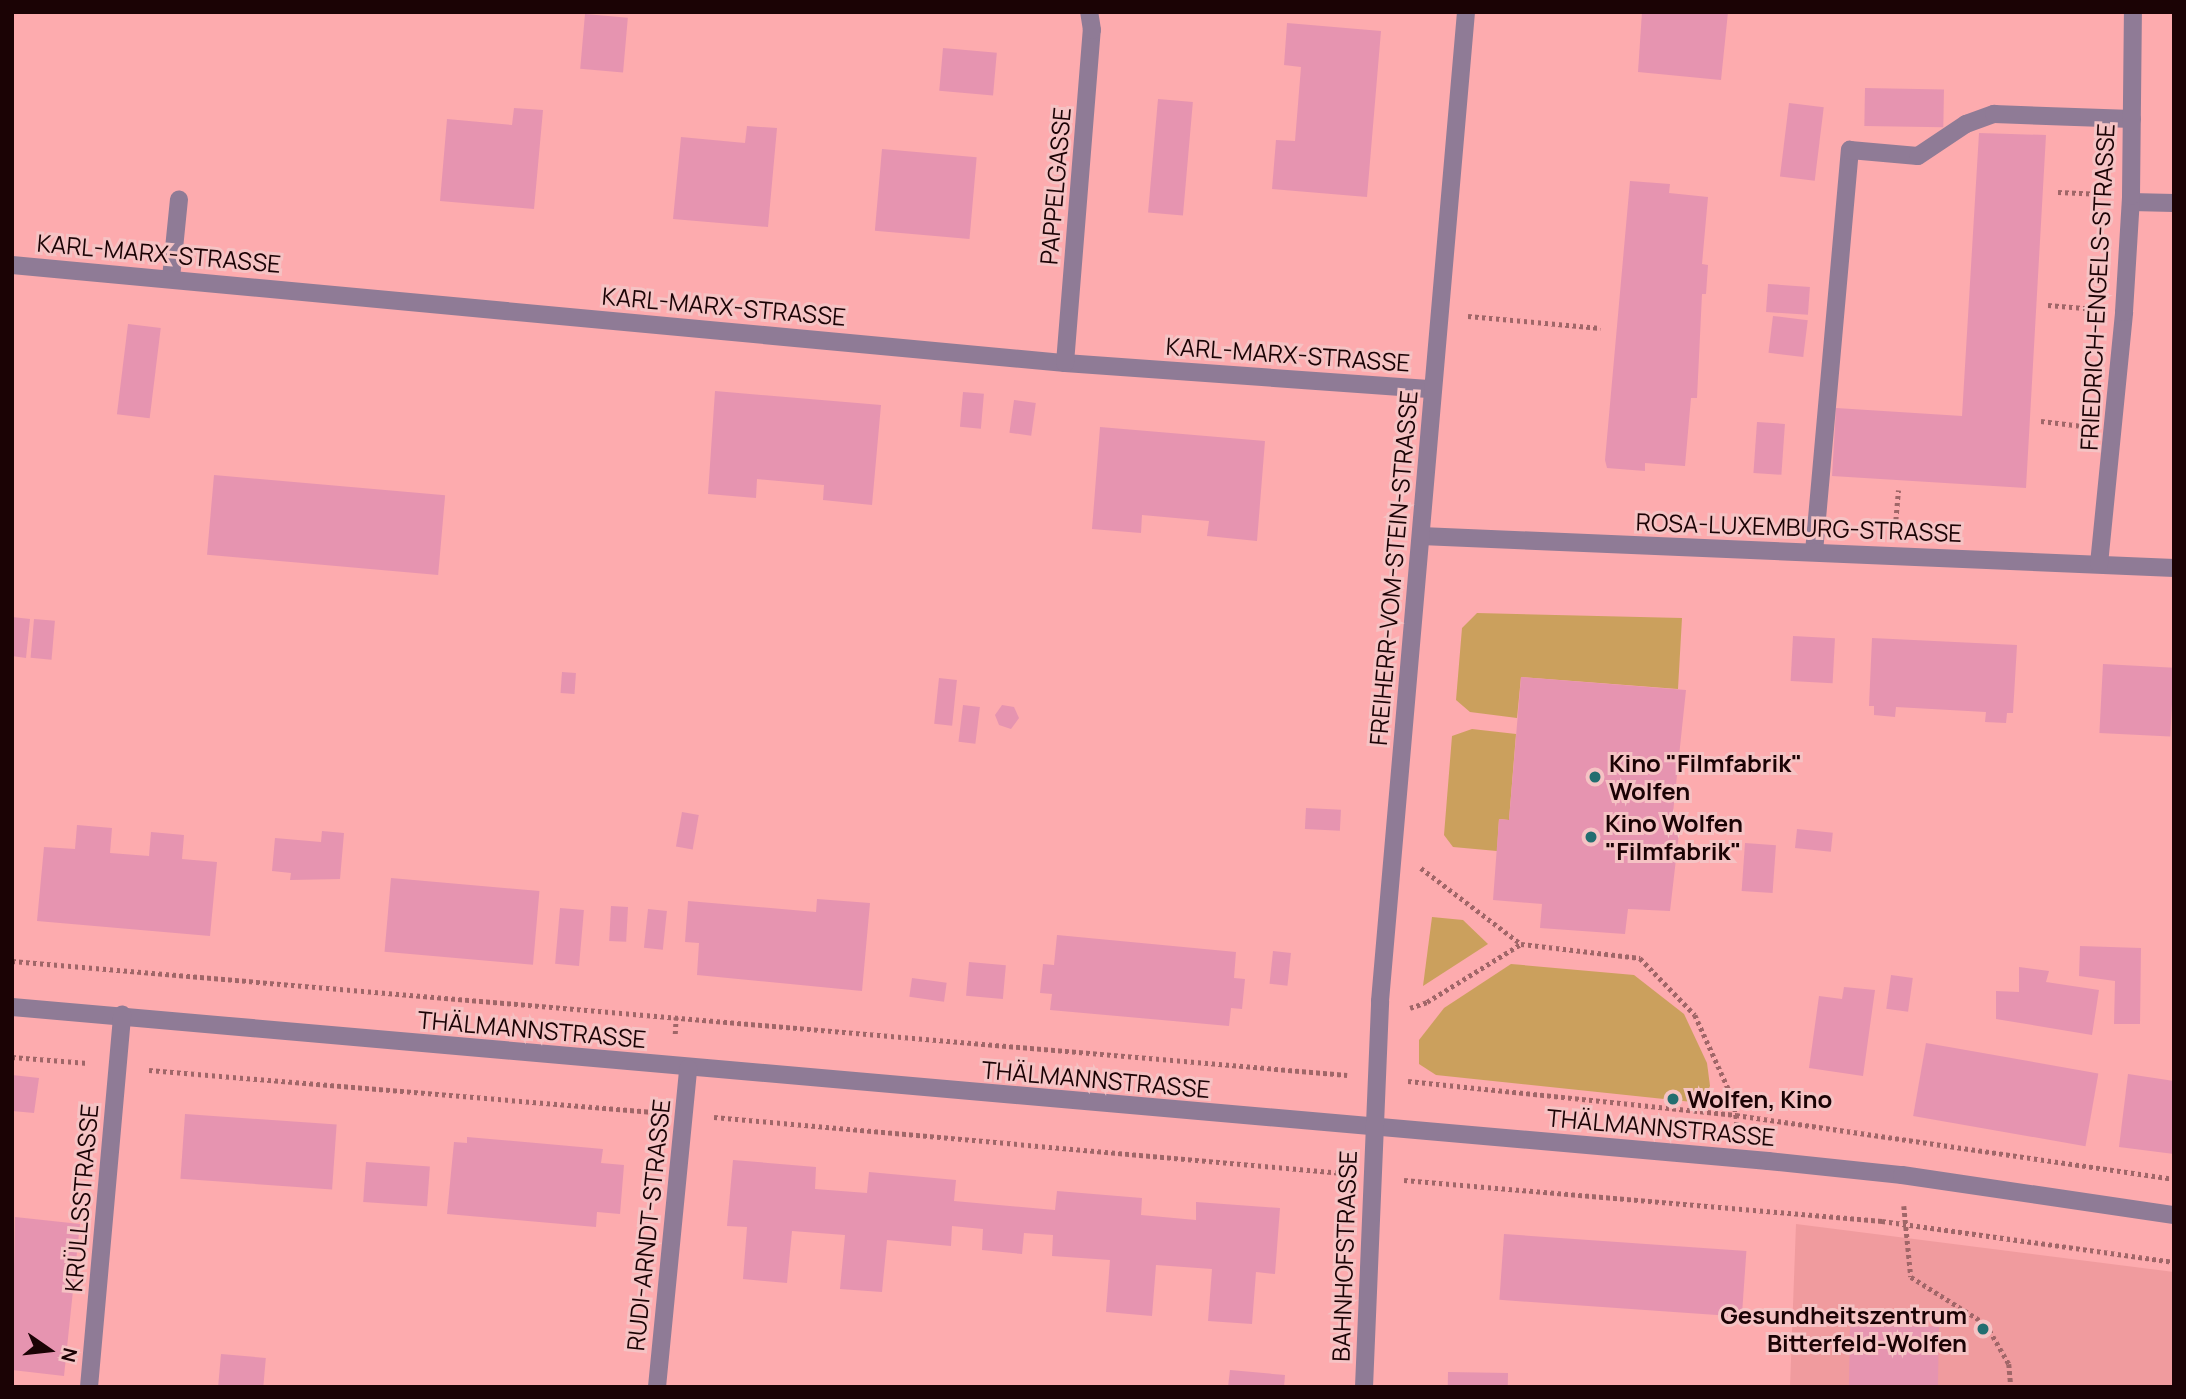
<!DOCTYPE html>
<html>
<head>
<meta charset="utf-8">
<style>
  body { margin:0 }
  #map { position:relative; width:2186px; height:1399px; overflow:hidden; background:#fdabae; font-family:Manrope,sans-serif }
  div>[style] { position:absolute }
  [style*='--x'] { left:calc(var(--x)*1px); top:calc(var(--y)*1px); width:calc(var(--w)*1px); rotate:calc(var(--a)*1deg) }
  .built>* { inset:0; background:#f09b9e }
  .green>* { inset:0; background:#cba05d }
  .building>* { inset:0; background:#e694b0; transform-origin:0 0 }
  .path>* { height:4.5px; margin-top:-2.25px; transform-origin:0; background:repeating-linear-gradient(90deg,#a06668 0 3.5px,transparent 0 7px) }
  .lane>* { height:18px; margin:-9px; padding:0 9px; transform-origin:9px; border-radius:9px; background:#8f7b96 }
  .street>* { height:18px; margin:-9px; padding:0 9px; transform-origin:9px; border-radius:9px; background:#8f7b96 }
  .dots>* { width:19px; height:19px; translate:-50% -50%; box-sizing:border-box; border:4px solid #f5c3c4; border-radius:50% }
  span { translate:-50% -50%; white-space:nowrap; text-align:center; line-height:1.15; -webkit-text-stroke:6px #f5c3c4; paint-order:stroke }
  .street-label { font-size:24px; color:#1b0305 }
  .poi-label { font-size:24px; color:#1b0305; font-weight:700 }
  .left { translate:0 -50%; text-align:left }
  .right { translate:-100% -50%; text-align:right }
  .frame { position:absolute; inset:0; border:14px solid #1b0305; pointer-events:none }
  .north { position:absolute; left:14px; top:1315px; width:70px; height:70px; -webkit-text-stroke:5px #f5c3c4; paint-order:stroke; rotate:104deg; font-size:19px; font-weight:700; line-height:28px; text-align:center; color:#1b0305 }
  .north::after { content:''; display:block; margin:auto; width:24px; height:32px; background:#1b0305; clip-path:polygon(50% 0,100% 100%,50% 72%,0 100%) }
</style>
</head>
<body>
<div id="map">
  <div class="built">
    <div style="clip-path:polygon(1796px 1224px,2174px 1272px,2174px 1387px,1790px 1387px)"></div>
  </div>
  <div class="green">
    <div style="clip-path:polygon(1477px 613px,1682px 618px,1678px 689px,1521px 677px,1517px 718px,1470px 712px,1456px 700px,1462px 628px)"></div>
    <div style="clip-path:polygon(1472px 729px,1516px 734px,1509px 820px,1499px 819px,1497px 851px,1453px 847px,1444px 835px,1452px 736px)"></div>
    <div style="clip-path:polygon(1432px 917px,1463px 920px,1488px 944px,1423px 986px)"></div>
    <div style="clip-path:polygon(1511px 964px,1634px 975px,1684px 1014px,1707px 1063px,1710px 1086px,1702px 1103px,1436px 1075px,1419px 1064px,1419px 1040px,1444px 1008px)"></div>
  </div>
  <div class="building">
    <div style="clip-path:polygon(1642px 12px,1728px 12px,1721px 80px,1638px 72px)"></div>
    <div style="left:585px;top:14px;width:43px;height:55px;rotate:5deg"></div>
    <div style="clip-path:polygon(1287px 23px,1381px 31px,1367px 197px,1272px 189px,1276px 140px,1295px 141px,1301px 67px,1284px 65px)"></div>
    <div style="left:943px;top:48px;width:54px;height:43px;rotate:5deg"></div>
    <div style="left:1865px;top:88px;width:79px;height:38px;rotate:1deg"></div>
    <div style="left:1158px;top:99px;width:35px;height:114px;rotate:5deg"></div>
    <div style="left:1789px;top:103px;width:35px;height:74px;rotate:7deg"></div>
    <div style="clip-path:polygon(514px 108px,543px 110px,534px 209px,440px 201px,447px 119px,512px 125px)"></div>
    <div style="clip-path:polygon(747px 126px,777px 128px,768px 227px,673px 219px,681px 137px,745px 143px)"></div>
    <div style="clip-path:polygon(1979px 133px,2046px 135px,2026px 488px,1832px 476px,1836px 408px,1962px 416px)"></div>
    <div style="left:882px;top:149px;width:95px;height:82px;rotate:5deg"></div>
    <div style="clip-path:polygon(1630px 181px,1670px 184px,1669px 193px,1708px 197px,1702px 264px,1708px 265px,1706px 294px,1702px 294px,1697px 398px,1691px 398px,1685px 466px,1645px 463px,1645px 471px,1607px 468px,1605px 460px)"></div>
    <div style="left:1768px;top:284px;width:42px;height:28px;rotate:4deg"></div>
    <div style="left:1773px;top:316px;width:35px;height:37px;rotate:7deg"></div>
    <div style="left:128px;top:324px;width:33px;height:91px;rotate:7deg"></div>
    <div style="clip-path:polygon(715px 391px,881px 405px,872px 505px,823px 500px,824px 485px,757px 479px,756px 498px,708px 494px)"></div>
    <div style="left:963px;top:392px;width:21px;height:35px;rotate:5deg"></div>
    <div style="left:1014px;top:400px;width:22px;height:33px;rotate:8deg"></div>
    <div style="left:1757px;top:422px;width:28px;height:51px;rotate:4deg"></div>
    <div style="clip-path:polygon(1100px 427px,1265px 441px,1257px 541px,1207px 536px,1209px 521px,1142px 515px,1141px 533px,1092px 529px)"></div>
    <div style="left:214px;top:475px;width:232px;height:80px;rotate:5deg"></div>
    <div style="clip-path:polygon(12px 617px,30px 619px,26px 658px,12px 656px)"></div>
    <div style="left:34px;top:619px;width:21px;height:39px;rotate:5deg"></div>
    <div style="left:1793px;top:636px;width:42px;height:45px;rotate:3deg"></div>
    <div style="clip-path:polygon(1872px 638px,2017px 645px,2013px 713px,2007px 713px,2006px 723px,1985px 722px,1986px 712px,1896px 707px,1895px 717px,1874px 715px,1874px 706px,1869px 706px)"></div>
    <div style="left:2103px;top:664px;width:71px;height:69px;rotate:3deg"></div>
    <div style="left:562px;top:672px;width:14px;height:21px;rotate:4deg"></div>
    <div style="clip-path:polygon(1521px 677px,1686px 690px,1671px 832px,1679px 833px,1670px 911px,1628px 909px,1625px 934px,1540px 928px,1542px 904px,1493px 900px,1499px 819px,1509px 820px)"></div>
    <div style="left:939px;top:678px;width:18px;height:46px;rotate:6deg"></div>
    <div style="left:963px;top:705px;width:17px;height:37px;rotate:7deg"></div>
    <div style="clip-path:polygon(1002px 705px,1014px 707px,1019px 718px,1011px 729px,999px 725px,995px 715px)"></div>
    <div style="left:1306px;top:808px;width:35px;height:21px;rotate:3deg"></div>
    <div style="left:682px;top:812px;width:17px;height:35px;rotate:10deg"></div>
    <div style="clip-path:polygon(77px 825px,112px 828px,110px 853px,149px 856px,151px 832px,184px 835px,182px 859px,217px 862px,210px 936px,37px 921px,44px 847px,75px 849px)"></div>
    <div style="left:1797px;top:829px;width:36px;height:19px;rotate:6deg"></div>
    <div style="clip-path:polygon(322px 831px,344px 833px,340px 879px,290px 880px,291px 873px,272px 871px,275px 838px,321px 842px)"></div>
    <div style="left:1745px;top:843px;width:31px;height:48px;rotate:4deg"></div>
    <div style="left:391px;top:878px;width:149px;height:74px;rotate:5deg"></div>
    <div style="clip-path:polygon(817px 899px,870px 903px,862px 991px,697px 975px,699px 943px,685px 942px,688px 901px,816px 912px)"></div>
    <div style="left:611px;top:906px;width:17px;height:35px;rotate:3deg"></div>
    <div style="left:560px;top:908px;width:24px;height:56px;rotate:5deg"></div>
    <div style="left:648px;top:909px;width:19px;height:39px;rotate:6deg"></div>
    <div style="clip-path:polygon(1057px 935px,1236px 952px,1234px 978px,1245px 979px,1242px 1009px,1231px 1008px,1229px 1026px,1050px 1010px,1052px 994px,1040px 993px,1043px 964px,1054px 965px)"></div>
    <div style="clip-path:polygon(2080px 946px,2141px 948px,2140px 1024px,2114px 1024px,2115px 981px,2079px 976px)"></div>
    <div style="left:1273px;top:951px;width:18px;height:33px;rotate:6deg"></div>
    <div style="left:969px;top:962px;width:37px;height:34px;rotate:5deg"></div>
    <div style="clip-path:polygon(2019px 967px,2049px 971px,2046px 982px,2099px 990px,2092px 1035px,1996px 1019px,1996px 991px,2019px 992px)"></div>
    <div style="left:1891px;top:975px;width:22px;height:34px;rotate:8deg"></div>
    <div style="left:912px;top:978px;width:35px;height:19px;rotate:8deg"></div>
    <div style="clip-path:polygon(1844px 987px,1875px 990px,1863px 1076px,1809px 1068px,1819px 996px,1842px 999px)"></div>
    <div style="left:1926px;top:1043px;width:175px;height:74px;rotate:10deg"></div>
    <div style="clip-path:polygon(2128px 1074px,2174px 1081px,2174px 1154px,2119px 1147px)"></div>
    <div style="clip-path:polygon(12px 1075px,39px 1078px,34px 1113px,12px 1111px)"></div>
    <div style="left:185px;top:1114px;width:152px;height:65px;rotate:4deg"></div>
    <div style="clip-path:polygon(467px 1137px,603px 1149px,601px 1163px,624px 1165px,620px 1214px,597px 1212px,596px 1227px,447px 1214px,454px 1142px,467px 1143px)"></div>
    <div style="clip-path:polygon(733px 1160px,816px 1167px,815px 1189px,867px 1193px,869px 1172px,956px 1180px,954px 1201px,1055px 1210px,1057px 1191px,1142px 1198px,1141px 1215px,1196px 1220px,1196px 1202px,1280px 1208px,1275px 1274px,1256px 1272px,1252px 1324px,1208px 1321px,1212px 1269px,1156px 1265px,1152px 1316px,1106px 1312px,1110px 1260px,1052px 1256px,1053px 1235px,1024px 1233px,1022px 1254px,982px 1250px,983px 1229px,952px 1226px,951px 1246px,887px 1240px,882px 1292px,840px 1289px,845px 1235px,792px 1231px,787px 1283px,743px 1279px,747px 1227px,727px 1226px)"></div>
    <div style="left:366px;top:1162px;width:64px;height:40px;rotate:4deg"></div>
    <div style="clip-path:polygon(15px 1217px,80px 1224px,64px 1376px,12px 1370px)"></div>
    <div style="left:1504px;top:1234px;width:243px;height:66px;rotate:4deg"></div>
    <div style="left:1850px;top:1325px;width:89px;height:62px;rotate:1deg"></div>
    <div style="left:221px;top:1354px;width:45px;height:33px;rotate:5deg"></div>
    <div style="clip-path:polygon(1230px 1370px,1285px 1375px,1284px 1387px,1228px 1387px)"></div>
    <div style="left:1448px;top:1372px;width:60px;height:15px;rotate:1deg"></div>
  </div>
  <div class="path">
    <div style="--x:2058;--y:192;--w:45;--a:2.5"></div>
    <div style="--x:2048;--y:305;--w:48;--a:4.8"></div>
    <div style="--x:1468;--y:316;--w:133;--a:5.2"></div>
    <div style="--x:2041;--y:421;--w:42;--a:6.8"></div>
    <div style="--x:1895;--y:527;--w:37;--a:-85"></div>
    <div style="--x:1421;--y:868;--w:126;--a:37.2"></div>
    <div style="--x:12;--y:961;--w:1340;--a:4.88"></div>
    <div style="--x:1410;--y:1008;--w:18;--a:-19"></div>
    <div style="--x:1427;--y:1002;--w:110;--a:-31.7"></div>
    <div style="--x:1521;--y:944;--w:120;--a:6.7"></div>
    <div style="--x:1640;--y:958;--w:79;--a:46"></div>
    <div style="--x:1695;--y:1015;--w:94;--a:65.6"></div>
    <div style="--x:1734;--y:1101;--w:28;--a:82"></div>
    <div style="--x:675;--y:1034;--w:17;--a:-87"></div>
    <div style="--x:12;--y:1057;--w:76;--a:4.5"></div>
    <div style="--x:149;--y:1070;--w:506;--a:4.76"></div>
    <div style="--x:1408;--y:1081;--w:330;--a:5.9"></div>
    <div style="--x:1736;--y:1115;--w:443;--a:8.3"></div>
    <div style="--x:714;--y:1117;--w:631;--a:5.09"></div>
    <div style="--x:1404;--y:1180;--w:480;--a:4.9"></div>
    <div style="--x:1882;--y:1221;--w:295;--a:8"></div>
    <div style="--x:1904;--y:1206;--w:71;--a:84.4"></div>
    <div style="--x:1911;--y:1277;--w:89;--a:32.1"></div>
    <div style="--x:1986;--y:1324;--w:46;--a:60.1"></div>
    <div style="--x:2009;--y:1364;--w:23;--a:85"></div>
  </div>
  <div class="lane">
    <div style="--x:2131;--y:202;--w:43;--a:1.3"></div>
    <div style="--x:171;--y:278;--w:79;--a:-84.2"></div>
    <div style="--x:1814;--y:552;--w:404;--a:-84.9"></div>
    <div style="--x:1850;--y:150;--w:68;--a:5"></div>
    <div style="--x:1918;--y:156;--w:58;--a:-33.7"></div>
    <div style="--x:1966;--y:124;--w:30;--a:-20"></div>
    <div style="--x:1994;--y:114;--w:138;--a:2.1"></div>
  </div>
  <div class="street">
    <div style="--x:12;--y:265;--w:1058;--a:5.32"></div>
    <div style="--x:1065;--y:363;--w:368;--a:4.1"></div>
    <div style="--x:1065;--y:363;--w:334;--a:-85.4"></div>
    <div style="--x:1092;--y:30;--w:18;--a:-99"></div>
    <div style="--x:1421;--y:536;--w:754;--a:2.43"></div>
    <div style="--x:2099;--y:564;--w:253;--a:-84.3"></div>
    <div style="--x:2124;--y:312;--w:116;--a:-86.5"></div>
    <div style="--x:2131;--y:196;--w:184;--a:-89.4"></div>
    <div style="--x:12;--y:1007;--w:1763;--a:5.01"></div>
    <div style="--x:1768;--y:1161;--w:135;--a:6"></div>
    <div style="--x:1902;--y:1175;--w:275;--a:8.4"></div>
    <div style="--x:89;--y:1387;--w:374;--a:-84.9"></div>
    <div style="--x:657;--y:1387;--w:320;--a:-84.4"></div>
    <div style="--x:1364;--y:1387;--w:386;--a:-87.6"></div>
    <div style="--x:1380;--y:1001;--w:993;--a:-85.03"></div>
  </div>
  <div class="dots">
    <div style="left:1595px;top:777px;background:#236e70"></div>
    <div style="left:1591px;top:837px;background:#236e70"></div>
    <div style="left:1673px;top:1099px;background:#236e70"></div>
    <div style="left:1983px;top:1329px;background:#236e70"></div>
  </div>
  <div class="street-label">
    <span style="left:1055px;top:186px;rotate:-85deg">PAPPELGASSE</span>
    <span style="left:159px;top:253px;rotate:5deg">KARL-MARX-STRASSE</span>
    <span style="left:2097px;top:287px;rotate:-87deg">FRIEDRICH-ENGELS-STRASSE</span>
    <span style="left:724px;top:306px;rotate:5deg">KARL-MARX-STRASSE</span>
    <span style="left:1288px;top:354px;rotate:4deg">KARL-MARX-STRASSE</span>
    <span style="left:1799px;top:527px;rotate:2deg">ROSA-LUXEMBURG-STRASSE</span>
    <span style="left:1393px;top:568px;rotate:-85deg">FREIHERR-VOM-STEIN-STRASSE</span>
    <span style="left:532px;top:1029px;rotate:5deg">THÄLMANNSTRASSE</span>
    <span style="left:1096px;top:1079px;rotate:5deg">THÄLMANNSTRASSE</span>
    <span style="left:1661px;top:1127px;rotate:5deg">THÄLMANNSTRASSE</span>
    <span style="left:81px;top:1198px;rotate:-85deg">KRÜLLSSTRASSE</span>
    <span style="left:648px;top:1225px;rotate:-84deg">RUDI-ARNDT-STRASSE</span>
    <span style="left:1344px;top:1256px;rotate:-88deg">BAHNHOFSTRASSE</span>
  </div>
  <div class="poi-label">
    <span class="left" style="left:1609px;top:777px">Kino "Filmfabrik"<br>Wolfen</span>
    <span class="left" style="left:1605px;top:837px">Kino Wolfen<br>"Filmfabrik"</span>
    <span class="left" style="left:1687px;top:1099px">Wolfen, Kino</span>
    <span class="right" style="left:1967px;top:1329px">Gesundheitszentrum<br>Bitterfeld-Wolfen</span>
  </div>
  <div class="frame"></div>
  <div class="north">N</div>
</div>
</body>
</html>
